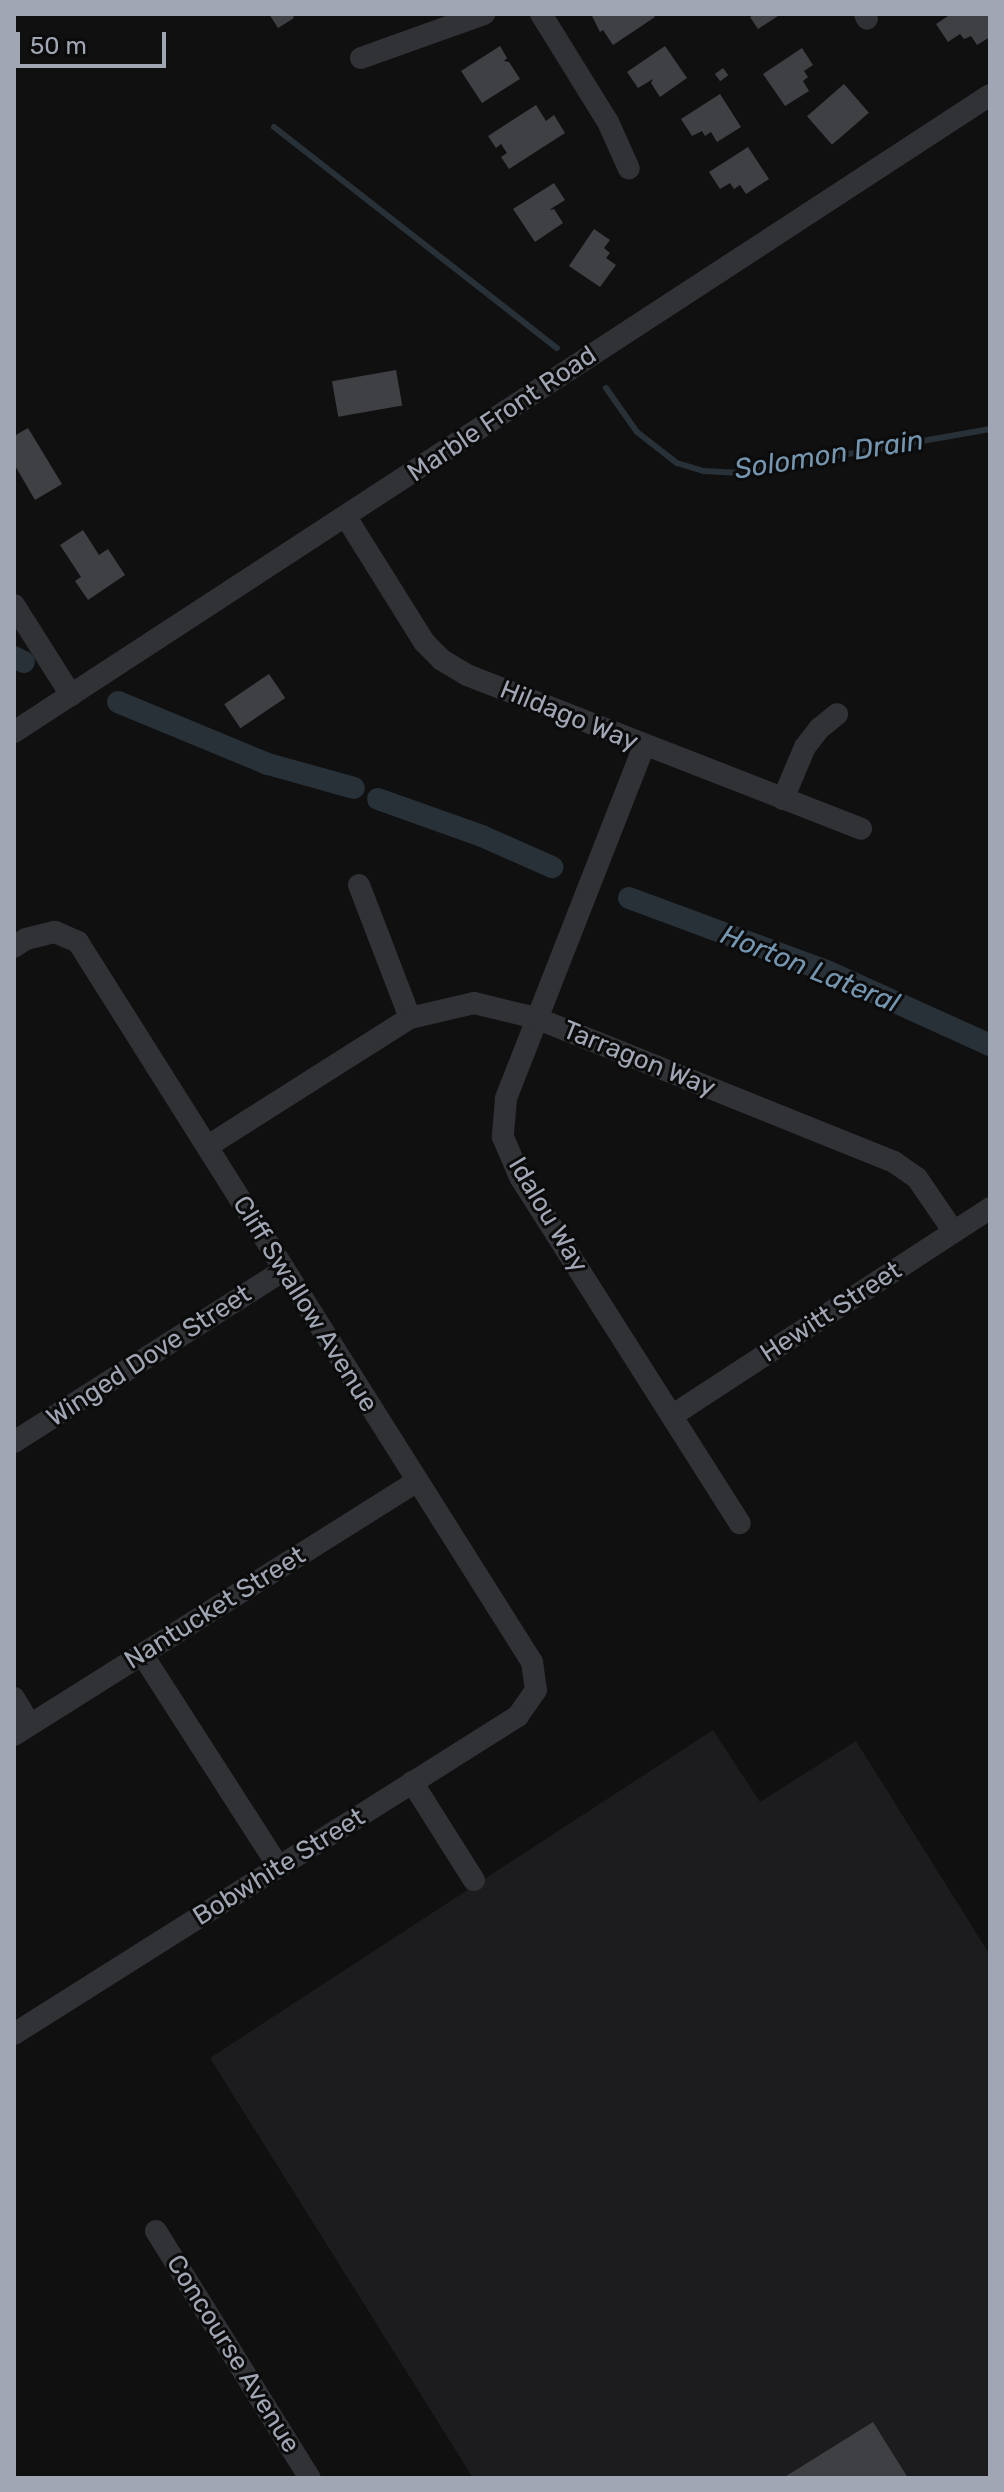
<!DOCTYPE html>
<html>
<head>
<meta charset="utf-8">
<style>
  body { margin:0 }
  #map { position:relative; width:1004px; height:2492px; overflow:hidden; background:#101011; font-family:Rubik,sans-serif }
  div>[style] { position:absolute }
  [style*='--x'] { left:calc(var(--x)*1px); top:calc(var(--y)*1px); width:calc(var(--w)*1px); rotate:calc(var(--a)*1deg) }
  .built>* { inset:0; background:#1c1c1e }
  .stream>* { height:6px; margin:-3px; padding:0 3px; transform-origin:3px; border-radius:3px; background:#283137 }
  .canal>* { height:22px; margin:-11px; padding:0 11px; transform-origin:11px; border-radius:11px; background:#283137 }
  .building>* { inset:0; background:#3e4044; transform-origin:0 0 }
  .minor>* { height:22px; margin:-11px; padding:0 11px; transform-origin:11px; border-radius:11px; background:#303236 }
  span { translate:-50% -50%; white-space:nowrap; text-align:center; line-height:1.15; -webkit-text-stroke:6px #0b0b0c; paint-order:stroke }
  .street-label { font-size:26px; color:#a0a6b3 }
  .water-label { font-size:28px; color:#7596b0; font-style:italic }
  .frame { position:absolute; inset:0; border:16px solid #a0a6b3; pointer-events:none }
  .scale { position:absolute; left:16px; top:32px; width:150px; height:36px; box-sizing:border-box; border:4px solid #a0a6b3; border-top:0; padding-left:10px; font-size:24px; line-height:28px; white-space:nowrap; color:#a0a6b3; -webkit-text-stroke:6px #0b0b0c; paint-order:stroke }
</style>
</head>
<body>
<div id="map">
  <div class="built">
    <div style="clip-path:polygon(713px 1730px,760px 1802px,856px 1741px,990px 1955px,990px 2478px,473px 2478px,210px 2058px)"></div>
  </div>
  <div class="stream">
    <div style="--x:274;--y:127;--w:359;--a:38"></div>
    <div style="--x:606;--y:388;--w:54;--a:54.8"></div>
    <div style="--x:637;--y:432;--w:51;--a:37.8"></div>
    <div style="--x:677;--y:463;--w:28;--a:17"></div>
    <div style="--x:704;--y:471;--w:37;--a:3"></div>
    <div style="--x:741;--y:473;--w:253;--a:-10"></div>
  </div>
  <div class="canal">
    <div style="--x:14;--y:657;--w:11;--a:27"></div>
    <div style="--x:118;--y:702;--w:162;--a:22.5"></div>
    <div style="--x:268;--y:764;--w:89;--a:15.6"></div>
    <div style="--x:378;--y:799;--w:110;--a:19.6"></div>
    <div style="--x:482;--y:836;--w:77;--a:23.9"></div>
    <div style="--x:629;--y:898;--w:213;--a:20.3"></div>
    <div style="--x:829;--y:972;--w:177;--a:24.4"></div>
  </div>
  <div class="building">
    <div style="clip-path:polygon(269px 14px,292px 14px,294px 18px,278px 28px)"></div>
    <div style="clip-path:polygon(591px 14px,653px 14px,655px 17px,613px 45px,603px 30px,600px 32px)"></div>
    <div style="clip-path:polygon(755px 14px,781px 14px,758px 29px,750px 17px)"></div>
    <div style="clip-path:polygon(951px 14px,990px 14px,990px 37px,977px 45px,971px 36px,964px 39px,960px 34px,948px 42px,936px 24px)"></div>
    <div style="clip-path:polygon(500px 46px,507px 58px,504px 61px,509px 62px,520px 79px,482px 103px,461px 71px)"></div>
    <div style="clip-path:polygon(665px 46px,687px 78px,660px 97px,651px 83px,653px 79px,638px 88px,627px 72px)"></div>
    <div style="clip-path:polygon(802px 48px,813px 65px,804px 71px,808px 77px,803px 81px,809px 91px,785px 106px,763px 74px)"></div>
    <div style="left:723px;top:68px;width:9px;height:10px;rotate:54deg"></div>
    <div style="left:844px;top:84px;width:38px;height:49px;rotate:49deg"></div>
    <div style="clip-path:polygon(720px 94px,741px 127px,717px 142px,711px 132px,705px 136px,702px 131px,692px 136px,681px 119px)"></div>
    <div style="clip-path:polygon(536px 105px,546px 121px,554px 115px,565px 133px,509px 169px,501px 157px,507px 153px,501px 144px,496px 148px,488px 136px)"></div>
    <div style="clip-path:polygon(748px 147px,769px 179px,746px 194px,740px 185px,734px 189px,730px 183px,720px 189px,709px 172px)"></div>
    <div style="clip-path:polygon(554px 183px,565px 200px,549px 210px,554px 209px,563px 223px,535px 242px,513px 209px)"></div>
    <div style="clip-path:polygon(594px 229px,610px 240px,604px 248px,610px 253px,606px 258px,616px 265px,600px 287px,569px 266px)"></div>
    <div style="left:396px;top:370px;width:36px;height:65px;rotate:80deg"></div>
    <div style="clip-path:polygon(28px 428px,62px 484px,35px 500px,14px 464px,14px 436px)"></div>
    <div style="clip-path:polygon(83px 530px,99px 555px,108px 549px,125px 575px,88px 600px,75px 581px,81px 577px,60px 545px)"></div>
    <div style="left:269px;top:674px;width:29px;height:54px;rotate:56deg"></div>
    <div style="clip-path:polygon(873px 2422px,908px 2478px,783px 2478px)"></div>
  </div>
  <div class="minor">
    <div style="--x:541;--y:14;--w:127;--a:58.2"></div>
    <div style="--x:608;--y:122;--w:51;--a:65.9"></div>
    <div style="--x:865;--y:14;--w:5;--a:68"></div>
    <div style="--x:361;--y:58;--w:131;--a:-19.7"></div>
    <div style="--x:346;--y:517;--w:147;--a:58"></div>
    <div style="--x:424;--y:642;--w:25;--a:45"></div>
    <div style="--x:442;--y:660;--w:29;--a:31"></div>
    <div style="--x:467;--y:675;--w:423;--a:21.3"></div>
    <div style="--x:14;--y:605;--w:107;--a:57.7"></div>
    <div style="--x:14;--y:732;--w:1165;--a:-33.13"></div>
    <div style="--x:644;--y:746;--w:379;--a:111.4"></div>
    <div style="--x:506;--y:1099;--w:38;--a:95"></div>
    <div style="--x:503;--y:1137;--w:43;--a:67"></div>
    <div style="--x:520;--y:1177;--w:410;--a:57.6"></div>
    <div style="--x:783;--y:799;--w:56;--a:-67.1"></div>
    <div style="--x:805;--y:747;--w:24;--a:-52"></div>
    <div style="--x:820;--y:728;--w:22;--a:-39"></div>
    <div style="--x:359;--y:885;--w:142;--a:69"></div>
    <div style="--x:14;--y:947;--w:14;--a:-34"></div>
    <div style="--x:26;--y:939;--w:30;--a:-14"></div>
    <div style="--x:55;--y:932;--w:25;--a:23"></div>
    <div style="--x:78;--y:942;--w:851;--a:57.77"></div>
    <div style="--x:532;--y:1662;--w:28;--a:82"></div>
    <div style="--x:536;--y:1690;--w:32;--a:125"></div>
    <div style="--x:518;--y:1716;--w:596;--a:147.75"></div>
    <div style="--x:208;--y:1146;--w:239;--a:-32.4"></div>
    <div style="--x:410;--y:1018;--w:66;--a:-13.2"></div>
    <div style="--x:474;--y:1003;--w:64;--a:13.6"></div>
    <div style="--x:536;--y:1018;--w:386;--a:21.9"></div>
    <div style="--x:894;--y:1162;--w:28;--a:35"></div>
    <div style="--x:917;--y:1178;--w:65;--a:55.6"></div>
    <div style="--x:673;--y:1415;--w:379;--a:-33.1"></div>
    <div style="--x:14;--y:1442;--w:320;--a:-32.5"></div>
    <div style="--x:142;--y:1654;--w:253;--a:57.3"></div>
    <div style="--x:14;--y:1698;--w:31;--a:59"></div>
    <div style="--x:14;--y:1735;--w:475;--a:-32.2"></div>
    <div style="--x:412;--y:1782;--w:116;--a:57.7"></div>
    <div style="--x:156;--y:2231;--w:291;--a:58.1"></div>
  </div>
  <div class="street-label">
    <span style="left:502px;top:414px;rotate:-34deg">Marble Front Road</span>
    <span style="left:569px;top:716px;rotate:22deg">Hildago Way</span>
    <span style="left:639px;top:1059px;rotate:22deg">Tarragon Way</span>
    <span style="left:548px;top:1215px;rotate:59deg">Idalou Way</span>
    <span style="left:305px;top:1304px;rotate:58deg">Cliff Swallow Avenue</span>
    <span style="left:831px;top:1312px;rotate:-33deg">Hewitt Street</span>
    <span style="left:149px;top:1356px;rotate:-33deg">Winged Dove Street</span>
    <span style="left:215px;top:1608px;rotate:-32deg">Nantucket Street</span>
    <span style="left:279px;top:1867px;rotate:-32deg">Bobwhite Street</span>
    <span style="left:233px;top:2354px;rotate:58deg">Concourse Avenue</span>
  </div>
  <div class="water-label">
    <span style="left:829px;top:455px;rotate:-9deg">Solomon Drain</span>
    <span style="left:810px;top:969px;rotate:22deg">Horton Lateral</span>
  </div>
  <div class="frame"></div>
  <div class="scale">50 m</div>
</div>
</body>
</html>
